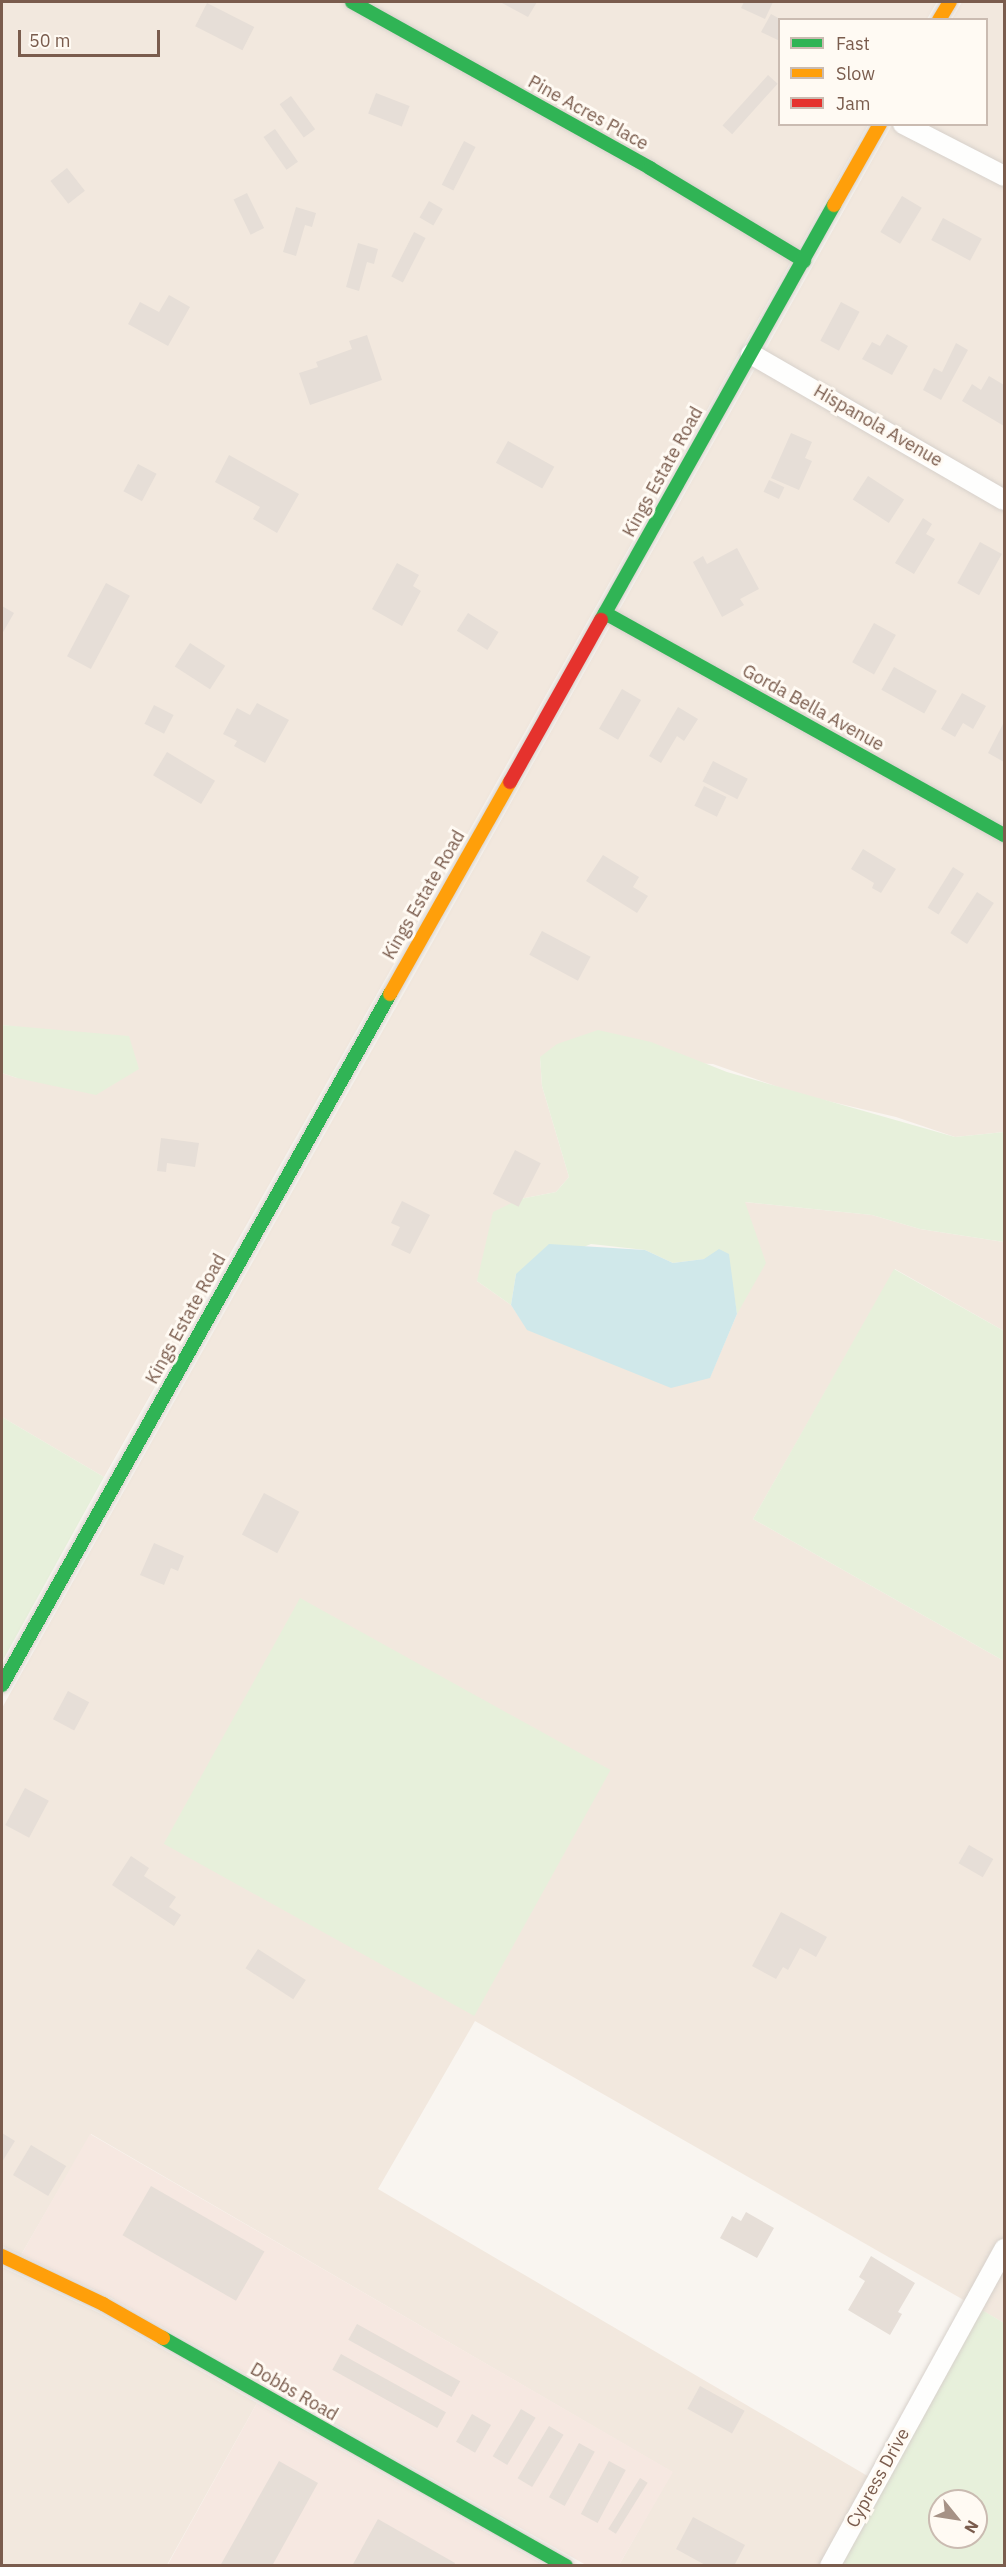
<!DOCTYPE html>
<html>
<head>
<meta charset="utf-8">
<style>
  body { margin:0 }
  #map { position:relative; width:1006px; height:2567px; overflow:hidden; background:#f9f5f0; font-family:"IBM Plex Sans",sans-serif }
  div>[style] { position:absolute }
  [style*='--x'] { left:calc(var(--x)*1px); top:calc(var(--y)*1px); width:calc(var(--w)*1px); rotate:calc(var(--a)*1deg) }
  .residential>* { inset:0; background:#f2e8de }
  .commercial>* { inset:0; background:#f6e8e1 }
  .green>* { inset:0; background:#e7f0db; transform-origin:0 0 }
  .water>* { inset:0; background:#d0e8ea }
  .building>* { inset:0; background:#e6ded7; transform-origin:0 0 }
  .roads { filter:drop-shadow(0 0 2px #d7d1cb) drop-shadow(0 0 2px #d7d1cb) }
  .street>* { height:20px; margin:-10px; padding:0 10px; transform-origin:10px; border-radius:10px; background:#fefefd }
  .fast>* { height:14px; margin:-7px; padding:0 7px; transform-origin:7px; border-radius:7px; background:#30b455 }
  .slow>* { height:14px; margin:-7px; padding:0 7px; transform-origin:7px; border-radius:7px; background:#ff9f0a }
  .jam>* { height:14px; margin:-7px; padding:0 7px; transform-origin:7px; border-radius:7px; background:#e5322d }
  span { translate:-50% -50%; white-space:nowrap; text-align:center; line-height:1.15; -webkit-text-stroke:6px #fffaf3; paint-order:stroke }
  .street-label { font-size:18px; color:#7a5c4d }
  .frame { position:absolute; inset:0; border:3px solid #7a5c4d; pointer-events:none }
  .legend { position:absolute; left:778px; top:18px; width:210px; height:108px; box-sizing:border-box; background:#fffaf3; border:2px solid #cabbb1; margin:0; padding:8px 10px; list-style:none; font-size:18px; color:#7a5c4d }
  .legend li { display:flex; align-items:center; gap:12px; height:30px }
  .legend b { width:30px; border:2px solid #cabbb1 }
  .north { position:absolute; left:928px; top:2489px; width:60px; height:60px; box-sizing:border-box; background:#fffaf3; border:2px solid #cabbb1; border-radius:50%; rotate:120deg; font-size:16px; font-weight:700; line-height:24px; text-align:center; color:#7a5c4d }
  .north::after { content:''; display:block; margin:auto; width:21px; height:27px; background:#a69286; clip-path:polygon(50% 0,100% 100%,50% 72%,0 100%) }
  .scale { position:absolute; left:18px; top:30px; width:142px; height:27px; box-sizing:border-box; border:3px solid #7a5c4d; border-top:0; padding-left:8px; font-size:18px; line-height:21px; white-space:nowrap; color:#7a5c4d; -webkit-text-stroke:4px #fffaf3; paint-order:stroke }
</style>
</head>
<body>
<div id="map">
  <div class="residential">
    <div style="clip-path:polygon(2px 2px,937px 2px,927px 19px,780px 20px,780px 124px,868px 125px,104px 1477px,2px 1417px,2px 1073px,17px 1078px,49px 1031px,2px 1025px)"></div>
    <div style="clip-path:polygon(962px 2px,1004px 2px,1004px 1132px,955px 1137px,896px 1117px,798px 1094px,713px 1064px,540px 1057px,542px 1086px,569px 1177px,556px 1192px,520px 1199px,477px 1281px,511px 1305px,528px 1330px,710px 1377px,737px 1314px,744px 1202px,872px 1215px,920px 1229px,1004px 1242px,1004px 1331px,895px 1269px,753px 1519px,1004px 1661px,1004px 2323px,475px 2021px,378px 2189px,871px 2478px,822px 2565px,619px 2565px,672px 2472px,91px 2134px,21px 2255px,2px 2246px,2px 1708px,892px 125px,986px 124px,986px 20px,952px 19px)"></div>
    <div style="clip-path:polygon(2px 2267px,99px 2313px,257px 2403px,167px 2565px,2px 2565px)"></div>
  </div>
  <div class="commercial">
    <div style="clip-path:polygon(90px 2134px,673px 2472px,619px 2565px,586px 2565px,108px 2296px,21px 2255px)"></div>
    <div style="clip-path:polygon(257px 2403px,546px 2566px,167px 2566px)"></div>
  </div>
  <div class="green">
    <div style="clip-path:polygon(2px 1025px,129px 1036px,139px 1069px,96px 1095px,17px 1078px,2px 1073px)"></div>
    <div style="clip-path:polygon(598px 1030px,651px 1042px,727px 1072px,955px 1137px,1004px 1132px,1004px 1242px,920px 1229px,872px 1215px,745px 1202px,766px 1263px,737px 1314px,733px 1289px,704px 1259px,673px 1263px,645px 1250px,591px 1244px,516px 1274px,511px 1305px,477px 1281px,493px 1212px,520px 1199px,556px 1192px,569px 1177px,542px 1086px,540px 1057px,557px 1044px)"></div>
    <div style="clip-path:polygon(894px 1269px,1004px 1331px,1004px 1661px,753px 1519px)"></div>
    <div style="clip-path:polygon(2px 1417px,104px 1477px,2px 1662px)"></div>
    <div style="left:300px;top:1598px;width:355px;height:281px;rotate:29deg"></div>
    <div style="clip-path:polygon(evenodd,970px 2303px,1004px 2323px,1004px 2565px,848px 2565px,828px 2555px,970px 2303px,940px 2501px,976px 2501px,976px 2537px,940px 2537px,940px 2501px)"></div>
  </div>
  <div class="water">
    <div style="clip-path:polygon(549px 1244px,645px 1250px,673px 1263px,704px 1259px,719px 1249px,729px 1254px,737px 1314px,710px 1378px,671px 1388px,527px 1330px,511px 1305px,516px 1274px)"></div>
  </div>
  <div class="building">
    <div style="clip-path:polygon(500px 2px,537px 2px,528px 17px)"></div>
    <div style="clip-path:polygon(744px 2px,773px 2px,765px 19px,741px 8px)"></div>
    <div style="left:207px;top:3px;width:53px;height:26px;rotate:27deg"></div>
    <div style="clip-path:polygon(771px 14px,780px 19px,780px 41px,761px 32px)"></div>
    <div style="left:768px;top:75px;width:13px;height:68px;rotate:42deg"></div>
    <div style="left:376px;top:93px;width:36px;height:22px;rotate:21deg"></div>
    <div style="left:291px;top:96px;width:41px;height:14px;rotate:54deg"></div>
    <div style="left:275px;top:129px;width:40px;height:14px;rotate:55deg"></div>
    <div style="left:464px;top:141px;width:13px;height:49px;rotate:27deg"></div>
    <div style="left:67px;top:168px;width:29px;height:21px;rotate:52deg"></div>
    <div style="left:247px;top:193px;width:39px;height:15px;rotate:64deg"></div>
    <div style="left:902px;top:196px;width:23px;height:42px;rotate:31deg"></div>
    <div style="left:429px;top:201px;width:16px;height:19px;rotate:30deg"></div>
    <div style="clip-path:polygon(296px 207px,316px 213px,312px 227px,305px 225px,296px 256px,283px 252px)"></div>
    <div style="left:943px;top:218px;width:44px;height:25px;rotate:28deg"></div>
    <div style="left:414px;top:232px;width:13px;height:50px;rotate:27deg"></div>
    <div style="clip-path:polygon(358px 243px,378px 249px,374px 264px,367px 262px,359px 291px,346px 287px)"></div>
    <div style="clip-path:polygon(169px 295px,190px 307px,168px 346px,128px 324px,140px 302px,159px 312px)"></div>
    <div style="left:841px;top:302px;width:21px;height:44px;rotate:28deg"></div>
    <div style="clip-path:polygon(887px 334px,908px 346px,892px 375px,862px 359px,872px 342px,880px 346px)"></div>
    <div style="clip-path:polygon(367px 335px,382px 380px,310px 405px,299px 373px,318px 367px,316px 362px,352px 349px,349px 341px)"></div>
    <div style="clip-path:polygon(956px 343px,968px 350px,941px 400px,923px 390px,934px 368px,942px 372px)"></div>
    <div style="clip-path:polygon(989px 376px,1004px 385px,1004px 426px,962px 401px,972px 384px,981px 390px)"></div>
    <div style="clip-path:polygon(791px 433px,812px 442px,805px 458px,812px 461px,799px 490px,771px 478px)"></div>
    <div style="left:508px;top:441px;width:53px;height:25px;rotate:29deg"></div>
    <div style="clip-path:polygon(229px 455px,299px 494px,277px 533px,253px 519px,260px 507px,215px 482px)"></div>
    <div style="left:138px;top:464px;width:21px;height:31px;rotate:28deg"></div>
    <div style="left:868px;top:476px;width:43px;height:28px;rotate:33deg"></div>
    <div style="left:769px;top:480px;width:17px;height:13px;rotate:25deg"></div>
    <div style="clip-path:polygon(923px 518px,932px 524px,926px 534px,935px 539px,914px 574px,895px 563px)"></div>
    <div style="left:980px;top:542px;width:25px;height:47px;rotate:29deg"></div>
    <div style="clip-path:polygon(737px 548px,759px 589px,740px 599px,744px 605px,722px 617px,693px 562px,703px 556px,707px 564px)"></div>
    <div style="clip-path:polygon(397px 563px,419px 575px,413px 586px,421px 591px,402px 626px,372px 609px)"></div>
    <div style="left:106px;top:583px;width:27px;height:83px;rotate:28deg"></div>
    <div style="clip-path:polygon(2px 606px,14px 613px,2px 634px)"></div>
    <div style="left:468px;top:613px;width:36px;height:21px;rotate:32deg"></div>
    <div style="left:874px;top:623px;width:25px;height:45px;rotate:29deg"></div>
    <div style="left:190px;top:643px;width:42px;height:28px;rotate:33deg"></div>
    <div style="left:894px;top:667px;width:49px;height:26px;rotate:29deg"></div>
    <div style="left:622px;top:689px;width:22px;height:46px;rotate:30deg"></div>
    <div style="clip-path:polygon(962px 693px,986px 706px,973px 729px,963px 723px,955px 737px,941px 729px)"></div>
    <div style="clip-path:polygon(257px 703px,289px 720px,265px 763px,234px 746px,237px 741px,223px 734px,237px 708px,250px 715px)"></div>
    <div style="left:154px;top:705px;width:22px;height:21px;rotate:27deg"></div>
    <div style="clip-path:polygon(678px 707px,698px 719px,684px 741px,677px 736px,661px 763px,649px 756px)"></div>
    <div style="clip-path:polygon(1004px 722px,1004px 762px,988px 753px)"></div>
    <div style="left:167px;top:752px;width:56px;height:27px;rotate:31deg"></div>
    <div style="left:713px;top:761px;width:39px;height:23px;rotate:27deg"></div>
    <div style="left:704px;top:786px;width:25px;height:22px;rotate:26deg"></div>
    <div style="clip-path:polygon(863px 849px,896px 869px,881px 893px,872px 888px,874px 883px,851px 869px)"></div>
    <div style="clip-path:polygon(603px 855px,639px 877px,633px 887px,648px 896px,637px 913px,586px 881px)"></div>
    <div style="left:953px;top:867px;width:13px;height:48px;rotate:32deg"></div>
    <div style="left:977px;top:892px;width:20px;height:49px;rotate:33deg"></div>
    <div style="left:542px;top:931px;width:55px;height:27px;rotate:28deg"></div>
    <div style="clip-path:polygon(161px 1138px,199px 1143px,195px 1167px,167px 1163px,166px 1172px,157px 1171px)"></div>
    <div style="left:515px;top:1150px;width:29px;height:49px;rotate:27deg"></div>
    <div style="clip-path:polygon(402px 1201px,430px 1215px,410px 1254px,391px 1245px,400px 1227px,391px 1223px)"></div>
    <div style="left:264px;top:1493px;width:40px;height:47px;rotate:28deg"></div>
    <div style="clip-path:polygon(154px 1543px,184px 1556px,178px 1571px,171px 1568px,164px 1585px,140px 1575px)"></div>
    <div style="left:68px;top:1691px;width:24px;height:32px;rotate:28deg"></div>
    <div style="left:25px;top:1788px;width:27px;height:42px;rotate:28deg"></div>
    <div style="left:969px;top:1845px;width:28px;height:21px;rotate:30deg"></div>
    <div style="clip-path:polygon(131px 1856px,149px 1868px,144px 1876px,176px 1897px,169px 1907px,181px 1915px,174px 1926px,112px 1885px)"></div>
    <div style="clip-path:polygon(781px 1912px,827px 1937px,816px 1957px,800px 1948px,788px 1970px,783px 1967px,776px 1979px,752px 1966px)"></div>
    <div style="left:258px;top:1949px;width:57px;height:23px;rotate:33deg"></div>
    <div style="clip-path:polygon(2px 2133px,15px 2141px,2px 2162px)"></div>
    <div style="left:31px;top:2145px;width:41px;height:35px;rotate:31deg"></div>
    <div style="left:151px;top:2186px;width:131px;height:57px;rotate:30deg"></div>
    <div style="clip-path:polygon(746px 2212px,774px 2228px,757px 2258px,720px 2238px,732px 2216px,741px 2221px)"></div>
    <div style="clip-path:polygon(871px 2256px,915px 2283px,898px 2312px,902px 2314px,890px 2335px,848px 2310px,865px 2281px,859px 2277px)"></div>
    <div style="left:357px;top:2324px;width:118px;height:18px;rotate:29deg"></div>
    <div style="left:341px;top:2354px;width:120px;height:18px;rotate:29deg"></div>
    <div style="left:700px;top:2386px;width:51px;height:26px;rotate:29deg"></div>
    <div style="left:521px;top:2409px;width:17px;height:55px;rotate:31deg"></div>
    <div style="left:472px;top:2414px;width:22px;height:32px;rotate:30deg"></div>
    <div style="left:549px;top:2426px;width:17px;height:61px;rotate:31deg"></div>
    <div style="left:579px;top:2443px;width:18px;height:62px;rotate:29deg"></div>
    <div style="clip-path:polygon(279px 2461px,318px 2483px,272px 2566px,220px 2566px)"></div>
    <div style="left:609px;top:2461px;width:19px;height:60px;rotate:28deg"></div>
    <div style="left:640px;top:2478px;width:9px;height:60px;rotate:32deg"></div>
    <div style="clip-path:polygon(693px 2517px,745px 2545px,734px 2566px,707px 2566px,676px 2549px)"></div>
    <div style="clip-path:polygon(378px 2519px,455px 2563px,454px 2566px,352px 2566px)"></div>
  </div>
  <div class="roads">
    <div class="street">
      <div style="--x:903;--y:124;--w:114;--a:27.2"></div>
      <div style="--x:751;--y:354;--w:292;--a:30"></div>
      <div style="--x:830;--y:2566;--w:362;--a:-61.2"></div>
    </div>
    <div class="fast">
      <div style="--x:352;--y:2;--w:341;--a:29.1"></div>
      <div style="--x:650;--y:168;--w:180;--a:31.1"></div>
      <div style="--x:605;--y:613;--w:457;--a:29.1"></div>
      <div style="--x:601;--y:620;--w:476;--a:-60.7"></div>
      <div style="--x:2;--y:1685;--w:792;--a:-60.69"></div>
      <div style="--x:163;--y:2338;--w:463;--a:29.5"></div>
    </div>
    <div class="slow">
      <div style="--x:939;--y:20;--w:21;--a:-59"></div>
      <div style="--x:834;--y:205;--w:93;--a:-60.4"></div>
      <div style="--x:390;--y:994;--w:244;--a:-60.5"></div>
      <div style="--x:2;--y:2256;--w:112;--a:25.4"></div>
      <div style="--x:103;--y:2304;--w:69;--a:29.5"></div>
    </div>
    <div class="jam">
      <div style="--x:510;--y:782;--w:186;--a:-60.7"></div>
    </div>
  </div>
  <div class="street-label">
    <span style="left:588px;top:113px;rotate:29deg">Pine Acres Place</span>
    <span style="left:878px;top:426px;rotate:30deg">Hispanola Avenue</span>
    <span style="left:663px;top:472px;rotate:-61deg">Kings Estate Road</span>
    <span style="left:813px;top:708px;rotate:29deg">Gorda Bella Avenue</span>
    <span style="left:424px;top:895px;rotate:-60deg">Kings Estate Road</span>
    <span style="left:186px;top:1319px;rotate:-61deg">Kings Estate Road</span>
    <span style="left:294px;top:2392px;rotate:30deg">Dobbs Road</span>
    <span style="left:878px;top:2478px;rotate:-61deg">Cypress Drive</span>
  </div>
  <div class="frame"></div>
  <ul class="legend">
  <li><b style="height:8px;background:#30b455"></b>Fast</li>
  <li><b style="height:8px;background:#ff9f0a"></b>Slow</li>
  <li><b style="height:8px;background:#e5322d"></b>Jam</li>
  </ul>
  <div class="north">N</div>
  <div class="scale">50 m</div>
</div>
</body>
</html>
